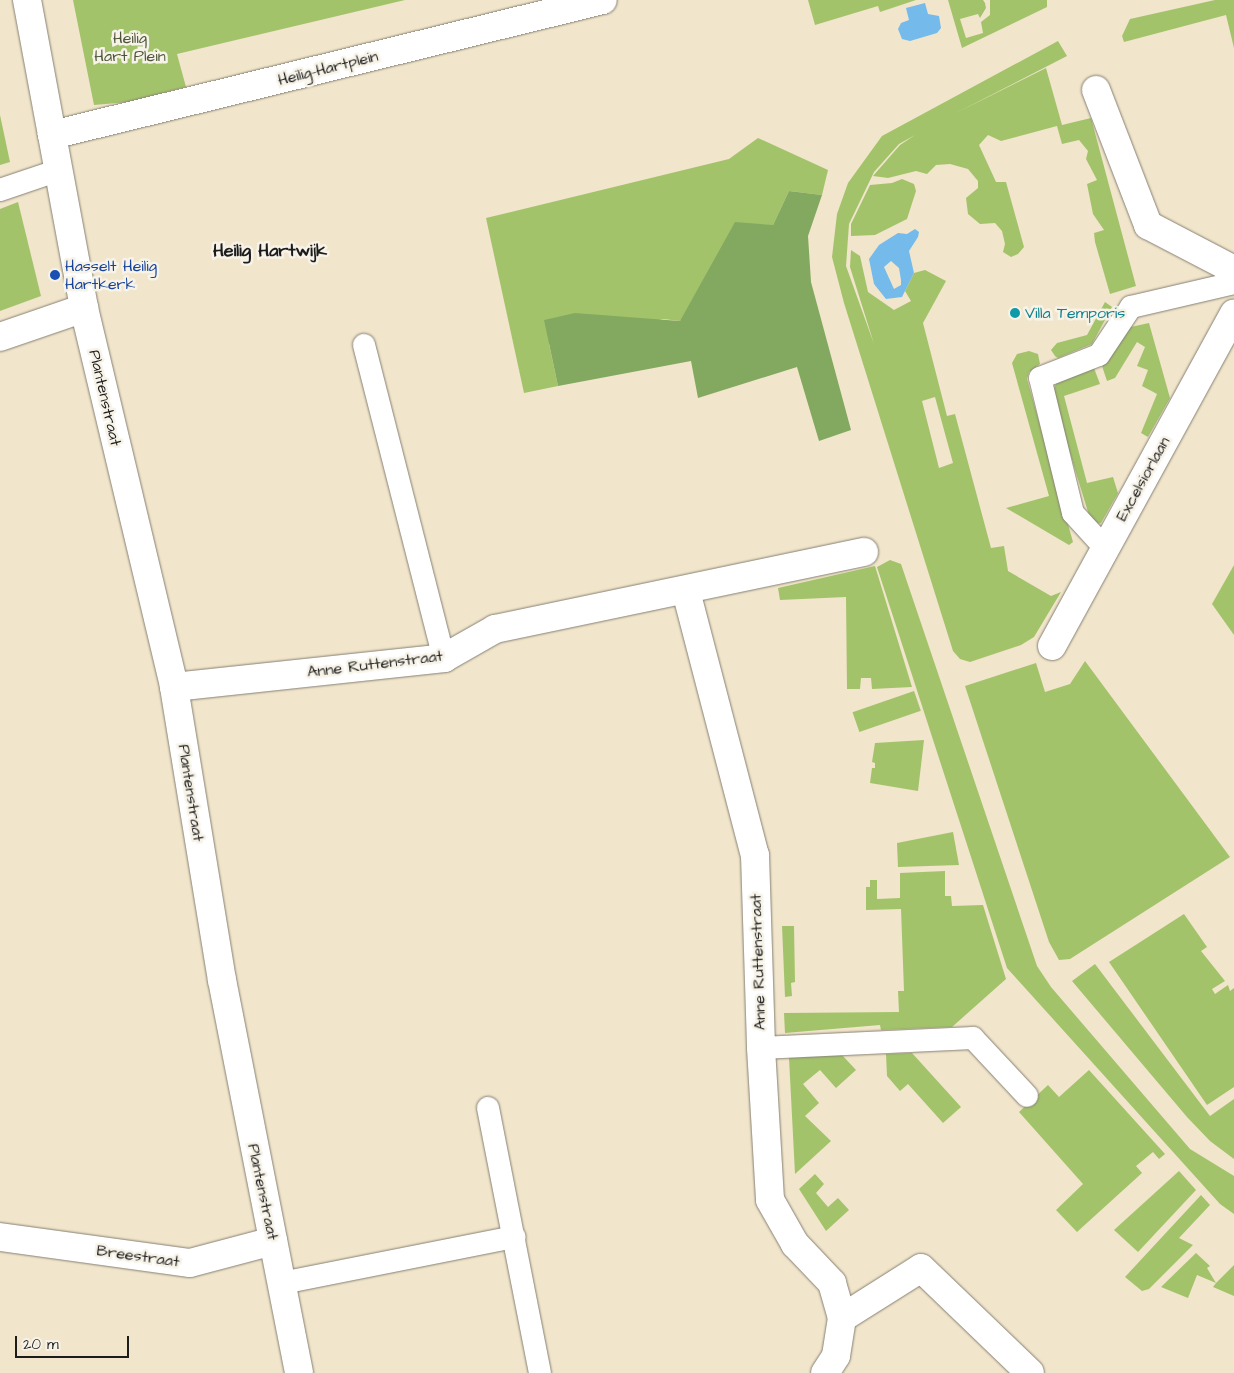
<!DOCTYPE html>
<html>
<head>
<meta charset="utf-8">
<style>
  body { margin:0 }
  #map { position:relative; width:1234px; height:1373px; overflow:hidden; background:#f1e5cb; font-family:"Architects Daughter",sans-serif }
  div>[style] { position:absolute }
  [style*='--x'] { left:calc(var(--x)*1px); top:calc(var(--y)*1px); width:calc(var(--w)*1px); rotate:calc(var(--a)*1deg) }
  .green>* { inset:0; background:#a3c36b; transform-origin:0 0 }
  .forest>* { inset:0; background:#82a95f }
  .water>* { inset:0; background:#74baeb }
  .roads { filter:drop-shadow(0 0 1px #868074) drop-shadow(0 0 1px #868074) }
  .service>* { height:22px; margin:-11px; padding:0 11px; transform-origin:11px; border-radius:11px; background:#fff }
  .minor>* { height:28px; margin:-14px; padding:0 14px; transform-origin:14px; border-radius:14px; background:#fff }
  .dots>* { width:14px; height:14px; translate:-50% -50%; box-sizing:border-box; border:2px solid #f7f3e8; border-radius:50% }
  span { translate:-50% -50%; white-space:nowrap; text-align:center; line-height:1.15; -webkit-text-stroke:5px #f7f3e8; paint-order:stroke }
  .park-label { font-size:16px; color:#4b5638 }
  .street-label { font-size:16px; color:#1c1c1c }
  .transit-label { font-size:16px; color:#164399 }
  .left { translate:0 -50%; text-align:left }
  .culture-label { font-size:16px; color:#0d838f }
  .neighbourhood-label { font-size:18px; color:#1c1c1c; font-weight:700 }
  .scale { position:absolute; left:15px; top:1336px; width:114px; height:22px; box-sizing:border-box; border:2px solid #1c1c1c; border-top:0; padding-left:6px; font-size:15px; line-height:18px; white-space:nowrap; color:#1c1c1c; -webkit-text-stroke:4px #f7f3e8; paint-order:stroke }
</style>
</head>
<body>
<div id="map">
  <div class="green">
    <div style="clip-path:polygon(73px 0,405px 0,177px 54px,186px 87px,129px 102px,94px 105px)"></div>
    <div style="clip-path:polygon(808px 0,916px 0,880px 12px,878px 6px,815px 25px)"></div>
    <div style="clip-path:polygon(948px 0,983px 0,985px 3px,986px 8px,980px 18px,978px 14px,960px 19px,966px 38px,983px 33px,981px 22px,990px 15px,990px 0,1047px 0,1047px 7px,962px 48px)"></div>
    <div style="clip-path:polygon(1215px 0,1234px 0,1234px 48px,1226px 15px,1124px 42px,1122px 36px,1130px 19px)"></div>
    <div style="clip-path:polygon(evenodd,1058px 41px,1067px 56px,954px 114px,1046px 68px,1062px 125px,1091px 118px,1136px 286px,1110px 294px,1095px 242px,1094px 233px,1104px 230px,1093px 214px,1087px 184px,1097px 180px,1086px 159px,1088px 151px,1079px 140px,1062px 144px,1057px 126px,1001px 141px,988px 135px,979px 145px,996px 182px,1006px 182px,1024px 247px,1018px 254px,1011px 257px,1003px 252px,1005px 244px,1002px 231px,995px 223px,980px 224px,968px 214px,966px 198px,978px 188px,978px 181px,968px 169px,950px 164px,936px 165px,927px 174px,916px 171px,888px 178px,873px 176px,900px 145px,915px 135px,899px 144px,874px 172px,849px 224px,846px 266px,874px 344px,850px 267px,851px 250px,860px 256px,868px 292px,894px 310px,911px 301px,905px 291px,914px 273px,925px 270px,946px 281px,923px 323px,947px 416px,955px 414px,991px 548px,1004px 546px,1008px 571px,1051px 596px,1061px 592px,1034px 637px,1021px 645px,970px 662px,960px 659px,953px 651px,844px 303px,832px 257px,837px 214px,848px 183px,882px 136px,1058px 41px,935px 397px,953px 463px,939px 468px,922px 401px,935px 397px)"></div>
    <div style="clip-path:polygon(0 115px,10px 162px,0 165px)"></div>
    <div style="clip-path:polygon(758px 138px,828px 170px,822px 195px,789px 191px,773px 225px,680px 321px,663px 319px,549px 344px,558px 386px,524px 393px,486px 218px,729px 159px)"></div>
    <div style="clip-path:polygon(902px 179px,914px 184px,916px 191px,907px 219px,875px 235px,851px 236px,851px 224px,870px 185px,892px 183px)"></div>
    <div style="clip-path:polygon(18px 202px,41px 296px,0 311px,0 209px)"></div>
    <div style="clip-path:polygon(1105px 302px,1112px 307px,1092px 344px,1058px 358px,1055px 356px,1051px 350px,1057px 343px,1087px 335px)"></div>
    <div style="clip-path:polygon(1149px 323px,1170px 398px,1148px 437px,1141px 433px,1157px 394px,1142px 386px,1148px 370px,1137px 366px,1145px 347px,1137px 342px,1115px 378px,1107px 381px,1102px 366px,1126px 328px)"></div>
    <div style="clip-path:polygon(1029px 351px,1038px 354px,1040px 364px,1029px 372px,1027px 379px,1073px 542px,1069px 545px,1006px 508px,1049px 496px,1012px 363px,1017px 354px)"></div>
    <div style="clip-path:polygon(1094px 368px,1100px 384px,1064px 396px,1087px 483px,1113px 477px,1118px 493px,1101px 523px,1092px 525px,1052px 394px,1057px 381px)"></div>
    <div style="clip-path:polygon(890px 560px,901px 564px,1037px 966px,1051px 987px,1190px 1149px,1234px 1176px,1234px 1214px,1220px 1204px,1007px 968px,877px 567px)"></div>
    <div style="clip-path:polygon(1234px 565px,1234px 635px,1212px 604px)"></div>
    <div style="clip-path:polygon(875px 566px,912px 687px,872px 689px,871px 678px,861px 678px,860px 689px,847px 689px,846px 597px,780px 600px,778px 588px)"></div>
    <div style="clip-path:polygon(1085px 661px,1230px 857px,1070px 959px,1059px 960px,1049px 942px,965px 686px,1036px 663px,1045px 692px,1070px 684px)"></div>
    <div style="left:914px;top:691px;width:21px;height:65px;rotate:71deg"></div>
    <div style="clip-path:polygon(924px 740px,918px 791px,870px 783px,872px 768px,875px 768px,875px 763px,872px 762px,875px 743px)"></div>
    <div style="clip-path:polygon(953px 832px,959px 865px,898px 867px,897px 843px)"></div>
    <div style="clip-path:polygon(945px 871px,945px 896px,951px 896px,952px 906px,983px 905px,1006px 979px,952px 1027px,881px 1030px,880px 1025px,785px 1033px,784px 1013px,899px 1012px,898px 991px,904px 991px,901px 909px,866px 910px,866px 887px,870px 887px,870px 880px,877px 880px,877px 899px,900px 898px,900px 873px)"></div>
    <div style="clip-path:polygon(1184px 914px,1207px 947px,1201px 951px,1225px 981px,1212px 989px,1215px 994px,1228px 985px,1230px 991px,1234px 988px,1234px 1087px,1207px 1105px,1109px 962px)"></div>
    <div style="clip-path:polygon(782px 926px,794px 926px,795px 982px,791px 983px,792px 996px,785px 997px)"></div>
    <div style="clip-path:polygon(1095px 964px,1210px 1116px,1234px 1099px,1234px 1159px,1210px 1141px,1187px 1117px,1072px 981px)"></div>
    <div style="clip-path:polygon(912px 1053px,961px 1107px,943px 1123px,908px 1084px,900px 1091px,887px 1076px,886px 1054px)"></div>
    <div style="clip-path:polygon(842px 1055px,856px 1070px,836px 1088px,820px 1070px,803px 1084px,819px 1103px,805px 1116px,831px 1141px,795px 1174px,789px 1058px)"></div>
    <div style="clip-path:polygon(1089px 1070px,1165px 1154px,1159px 1159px,1153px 1152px,1136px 1166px,1142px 1173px,1077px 1232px,1056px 1210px,1083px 1184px,1019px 1112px,1048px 1085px,1059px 1097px)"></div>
    <div style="clip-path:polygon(1179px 1171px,1196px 1190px,1138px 1252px,1114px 1230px)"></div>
    <div style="clip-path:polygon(815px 1174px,824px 1184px,816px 1193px,828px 1207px,838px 1198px,849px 1210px,826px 1231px,799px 1189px)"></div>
    <div style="clip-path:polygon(1201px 1195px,1210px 1205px,1179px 1238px,1193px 1245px,1149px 1289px,1142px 1291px,1125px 1277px)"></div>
    <div style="clip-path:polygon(1196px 1253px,1210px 1266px,1207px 1268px,1216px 1283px,1234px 1265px,1234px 1296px,1213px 1287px,1216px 1283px,1197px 1275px,1188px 1298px,1161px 1287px)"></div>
  </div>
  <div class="forest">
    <div style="clip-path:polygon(789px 191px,822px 195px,808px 236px,811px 282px,851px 430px,819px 441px,797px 367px,698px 398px,691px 361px,558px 386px,544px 320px,575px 313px,680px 321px,735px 222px,773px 225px)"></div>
  </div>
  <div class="water">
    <div style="clip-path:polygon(925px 3px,928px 14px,939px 16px,941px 28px,937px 33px,910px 41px,902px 39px,898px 29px,901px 23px,909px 20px,906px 8px)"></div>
    <div style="clip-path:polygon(evenodd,915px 229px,919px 232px,918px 237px,909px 251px,914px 273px,902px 297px,886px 299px,874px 284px,869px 259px,879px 245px,898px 233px,907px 234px,915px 229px,891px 261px,899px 268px,901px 280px,901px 285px,894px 289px,884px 267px,891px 261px)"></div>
  </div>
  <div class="roads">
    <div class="service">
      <div style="--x:0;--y:190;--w:62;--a:-18.7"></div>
      <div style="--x:364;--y:345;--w:323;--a:75.7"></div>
      <div style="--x:1105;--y:548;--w:47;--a:-132.4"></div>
      <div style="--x:1073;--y:513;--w:139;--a:-103.7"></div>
      <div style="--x:1040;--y:378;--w:63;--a:-21.3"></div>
      <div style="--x:1099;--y:355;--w:58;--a:-56.3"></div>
      <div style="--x:1131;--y:307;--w:106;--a:-13.1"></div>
      <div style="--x:761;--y:1048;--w:212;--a:-2.7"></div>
      <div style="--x:973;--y:1038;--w:79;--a:47"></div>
      <div style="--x:488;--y:1108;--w:270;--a:78.9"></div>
      <div style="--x:282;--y:1283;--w:237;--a:-11.2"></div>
    </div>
    <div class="minor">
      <div style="--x:27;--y:0;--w:313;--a:79.5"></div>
      <div style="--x:84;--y:308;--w:390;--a:76.6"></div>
      <div style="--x:174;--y:687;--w:297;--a:80.7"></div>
      <div style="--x:222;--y:980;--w:400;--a:78.9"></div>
      <div style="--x:1096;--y:90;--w:145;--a:68.9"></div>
      <div style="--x:1148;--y:225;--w:97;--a:27.6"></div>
      <div style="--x:52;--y:135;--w:567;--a:-13.77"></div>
      <div style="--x:0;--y:337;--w:89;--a:-19"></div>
      <div style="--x:686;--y:591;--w:273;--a:75.4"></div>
      <div style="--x:755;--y:855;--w:193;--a:88.2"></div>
      <div style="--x:761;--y:1048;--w:152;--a:86.6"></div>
      <div style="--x:770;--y:1200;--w:51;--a:60.4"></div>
      <div style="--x:795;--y:1244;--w:54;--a:46.5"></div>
      <div style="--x:832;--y:1283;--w:36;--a:74"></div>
      <div style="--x:842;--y:1318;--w:38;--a:99"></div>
      <div style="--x:836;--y:1356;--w:20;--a:123"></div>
      <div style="--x:1052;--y:646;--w:379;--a:-61.3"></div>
      <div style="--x:174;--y:687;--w:272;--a:-6.1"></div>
      <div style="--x:444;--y:658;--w:59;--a:-29.6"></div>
      <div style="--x:495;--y:629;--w:377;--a:-11.8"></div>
      <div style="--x:0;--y:1237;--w:192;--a:7.8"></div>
      <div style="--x:190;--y:1263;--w:86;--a:-14.8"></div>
      <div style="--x:842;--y:1318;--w:93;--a:-32.3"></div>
      <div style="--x:921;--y:1268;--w:151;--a:43.9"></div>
    </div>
  </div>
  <div class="dots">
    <div style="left:55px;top:275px;background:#1a4fb4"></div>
    <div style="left:1015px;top:313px;background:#0f9aa8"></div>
  </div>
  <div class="park-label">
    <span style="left:130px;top:47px">Heilig<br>Hart Plein</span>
  </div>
  <div class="street-label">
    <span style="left:328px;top:68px;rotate:-14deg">Heilig-Hartplein</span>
    <span style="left:105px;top:398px;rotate:77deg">Plantenstraat</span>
    <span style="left:1143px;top:479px;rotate:-61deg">Excelsiorlaan</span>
    <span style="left:375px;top:664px;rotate:-7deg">Anne Ruttenstraat</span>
    <span style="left:191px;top:793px;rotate:81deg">Plantenstraat</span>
    <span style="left:758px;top:962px;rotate:-92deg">Anne Ruttenstraat</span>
    <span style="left:263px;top:1192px;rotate:78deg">Plantenstraat</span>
    <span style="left:138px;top:1256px;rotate:8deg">Breestraat</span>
  </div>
  <div class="transit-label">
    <span class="left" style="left:65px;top:275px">Hasselt Heilig<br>Hartkerk</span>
  </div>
  <div class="culture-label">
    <span class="left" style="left:1025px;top:313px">Villa Temporis</span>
  </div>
  <div class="neighbourhood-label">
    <span style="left:270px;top:251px">Heilig Hartwijk</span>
  </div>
  <div class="scale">20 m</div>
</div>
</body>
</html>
